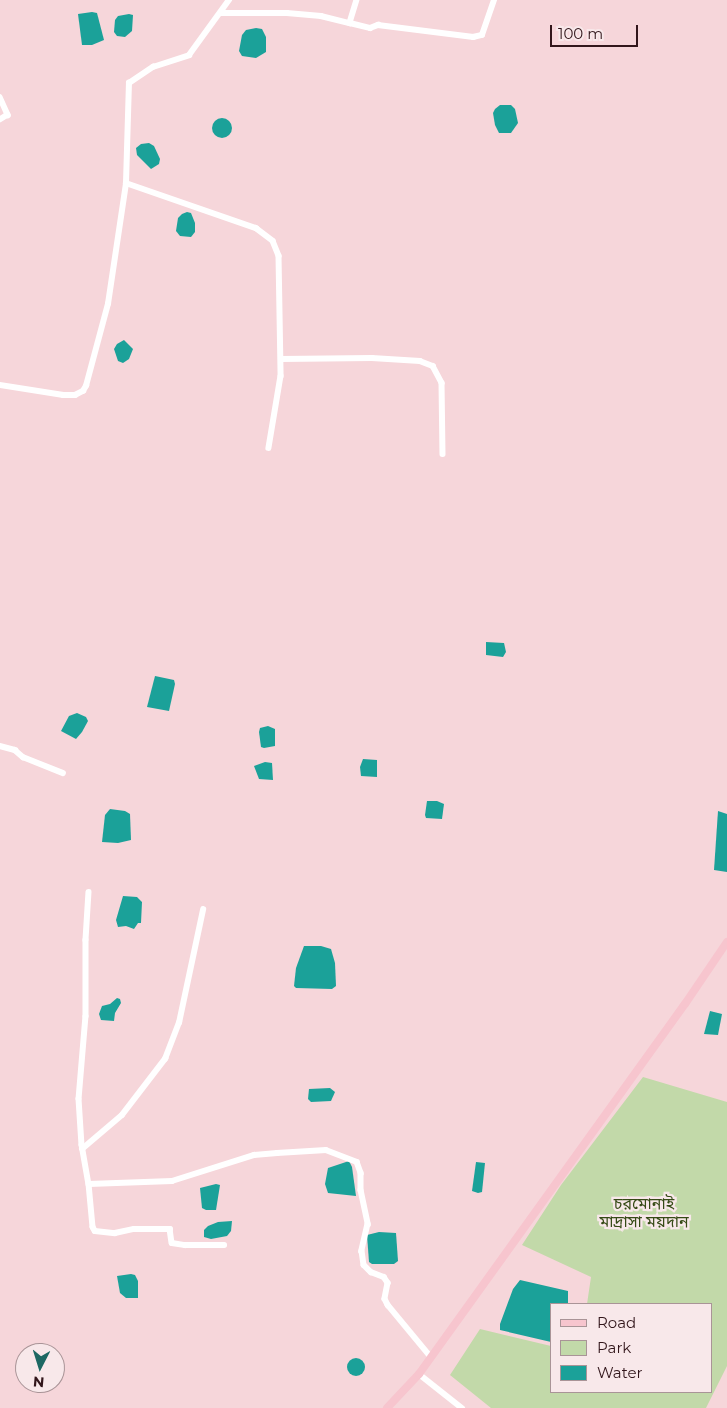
<!DOCTYPE html>
<html>
<head>
<meta charset="utf-8">
<style>
  body { margin:0 }
  #map { position:relative; width:727px; height:1408px; overflow:hidden; background:#f6d6da; font-family:Montserrat,"Noto Sans Bengali",sans-serif }
  div>[style] { position:absolute }
  [style*='--x'] { left:calc(var(--x)*1px); top:calc(var(--y)*1px); width:calc(var(--w)*1px); rotate:calc(var(--a)*1deg) }
  .green>* { inset:0; background:#c2d9a9 }
  .water>* { inset:0; background:#1ba199 }
  .round { border-radius:50% }
  .minor>* { height:5.5px; margin:-2.75px; padding:0 2.75px; transform-origin:2.75px; border-radius:2.75px; background:#fff }
  .major>* { height:8px; margin:-4px; padding:0 4px; transform-origin:4px; border-radius:4px; background:#f7c5ce }
  span { translate:-50% -50%; white-space:nowrap; text-align:center; line-height:1.15; -webkit-text-stroke:4.5px #f8e8ea; paint-order:stroke }
  .park-label { font-size:16px; color:#354a15 }
  .legend { position:absolute; left:550px; top:1303px; width:162px; height:90px; box-sizing:border-box; background:#f8e8ea; border:1px solid #a99497; margin:0; padding:6px 9px; list-style:none; font-size:15px; color:#32161b }
  .legend li { display:flex; align-items:center; gap:10px; height:25px }
  .legend b { width:25px; border:1px solid #a99497 }
  .north { position:absolute; left:15px; top:1343px; width:50px; height:50px; box-sizing:border-box; background:#f8e8ea; border:1px solid #a99497; border-radius:50%; rotate:185deg; font-size:14px; font-weight:700; line-height:20px; text-align:center; color:#32161b }
  .north::after { content:''; display:block; margin:auto; width:18px; height:22px; background:#1d6863; clip-path:polygon(50% 0,100% 100%,50% 72%,0 100%) }
  .scale { position:absolute; left:550px; top:25px; width:88px; height:22px; box-sizing:border-box; border:2px solid #32161b; border-top:0; padding-left:6px; font-size:15px; line-height:18px; white-space:nowrap; color:#32161b; -webkit-text-stroke:4px #f8e8ea; paint-order:stroke }
</style>
</head>
<body>
<div id="map">
  <div class="green">
    <div style="clip-path:polygon(643px 1077px,727px 1102px,727px 1366px,706px 1408px,491px 1408px,450px 1375px,480px 1329px,551px 1346px,551px 1392px,711px 1392px,711px 1304px,587px 1304px,591px 1277px,522px 1245px,561px 1185px)"></div>
  </div>
  <div class="water">
    <div style="clip-path:polygon(92px 12px,97px 13px,104px 40px,92px 45px,82px 45px,78px 14px)"></div>
    <div style="clip-path:polygon(129px 14px,133px 15px,132px 31px,125px 37px,117px 36px,114px 32px,115px 20px,118px 16px)"></div>
    <div style="clip-path:polygon(256px 28px,262px 29px,266px 37px,266px 52px,256px 58px,242px 56px,239px 51px,242px 35px,246px 30px)"></div>
    <div style="clip-path:polygon(500px 105px,511px 105px,515px 109px,518px 123px,511px 133px,499px 133px,495px 125px,493px 113px,495px 109px)"></div>
    <div class="round" style="left:212px;top:118px;width:20px;height:20px"></div>
    <div style="clip-path:polygon(149px 143px,154px 146px,160px 159px,159px 164px,151px 169px,137px 155px,136px 148px,141px 144px)"></div>
    <div style="clip-path:polygon(187px 212px,191px 213px,195px 223px,195px 232px,191px 237px,180px 236px,176px 231px,178px 218px,182px 214px)"></div>
    <div style="clip-path:polygon(124px 340px,133px 349px,129px 359px,123px 363px,118px 361px,114px 349px,117px 344px)"></div>
    <div style="clip-path:polygon(486px 642px,504px 643px,506px 652px,503px 657px,486px 655px)"></div>
    <div style="clip-path:polygon(155px 676px,174px 680px,175px 684px,169px 711px,147px 707px)"></div>
    <div style="clip-path:polygon(77px 713px,86px 717px,88px 721px,82px 732px,76px 739px,61px 731px,69px 716px)"></div>
    <div style="clip-path:polygon(268px 726px,275px 729px,275px 746px,264px 748px,261px 747px,259px 732px,260px 728px)"></div>
    <div style="clip-path:polygon(363px 759px,377px 760px,377px 777px,361px 776px,360px 767px)"></div>
    <div style="clip-path:polygon(265px 762px,272px 763px,273px 780px,259px 779px,254px 766px)"></div>
    <div style="clip-path:polygon(427px 801px,437px 801px,444px 804px,442px 819px,426px 818px,425px 815px)"></div>
    <div style="clip-path:polygon(110px 809px,125px 811px,130px 814px,131px 840px,118px 843px,102px 842px,105px 815px)"></div>
    <div style="clip-path:polygon(718px 811px,727px 814px,727px 872px,714px 870px)"></div>
    <div style="clip-path:polygon(123px 896px,137px 897px,142px 902px,141px 923px,138px 923px,134px 929px,126px 926px,118px 927px,116px 920px)"></div>
    <div style="clip-path:polygon(304px 946px,321px 946px,331px 949px,335px 963px,336px 986px,332px 989px,296px 988px,294px 986px,296px 968px)"></div>
    <div style="clip-path:polygon(117px 998px,120px 999px,121px 1003px,115px 1013px,114px 1021px,101px 1020px,99px 1014px,102px 1006px,110px 1004px)"></div>
    <div style="clip-path:polygon(710px 1011px,722px 1014px,718px 1035px,704px 1034px)"></div>
    <div style="clip-path:polygon(330px 1088px,335px 1092px,331px 1101px,311px 1102px,308px 1099px,309px 1089px)"></div>
    <div style="clip-path:polygon(349px 1161px,352px 1167px,356px 1196px,328px 1193px,325px 1184px,328px 1168px)"></div>
    <div style="clip-path:polygon(476px 1162px,485px 1163px,482px 1192px,478px 1193px,472px 1191px)"></div>
    <div style="clip-path:polygon(216px 1184px,220px 1185px,216px 1210px,206px 1210px,202px 1208px,200px 1188px)"></div>
    <div style="clip-path:polygon(232px 1221px,231px 1231px,227px 1236px,211px 1239px,204px 1237px,204px 1230px,208px 1226px,218px 1222px)"></div>
    <div style="clip-path:polygon(379px 1232px,396px 1233px,398px 1261px,394px 1264px,372px 1264px,369px 1262px,367px 1235px)"></div>
    <div style="clip-path:polygon(131px 1274px,135px 1275px,138px 1281px,138px 1298px,126px 1298px,120px 1293px,117px 1276px)"></div>
    <div style="clip-path:polygon(520px 1280px,568px 1291px,568px 1304px,551px 1304px,551px 1342px,500px 1330px,500px 1324px,513px 1289px)"></div>
    <div class="round" style="left:347px;top:1358px;width:18px;height:18px"></div>
  </div>
  <div class="minor">
    <div style="--x:357;--y:0;--w:24;--a:107"></div>
    <div style="--x:350;--y:23;--w:21;--a:14"></div>
    <div style="--x:370;--y:28;--w:9;--a:-21"></div>
    <div style="--x:378;--y:25;--w:96;--a:7.2"></div>
    <div style="--x:473;--y:37;--w:9;--a:-13"></div>
    <div style="--x:482;--y:35;--w:37;--a:-71"></div>
    <div style="--x:221;--y:13;--w:66;--a:0"></div>
    <div style="--x:287;--y:13;--w:34;--a:5"></div>
    <div style="--x:321;--y:16;--w:30;--a:14"></div>
    <div style="--x:0;--y:97;--w:20;--a:66"></div>
    <div style="--x:8;--y:115;--w:9;--a:148"></div>
    <div style="--x:126;--y:183;--w:138;--a:19.1"></div>
    <div style="--x:256;--y:228;--w:21;--a:37"></div>
    <div style="--x:273;--y:241;--w:16;--a:68"></div>
    <div style="--x:279;--y:256;--w:120;--a:89"></div>
    <div style="--x:281;--y:376;--w:73;--a:99.5"></div>
    <div style="--x:281;--y:359;--w:91;--a:-0.6"></div>
    <div style="--x:372;--y:358;--w:48;--a:3.6"></div>
    <div style="--x:420;--y:361;--w:14;--a:21"></div>
    <div style="--x:433;--y:366;--w:19;--a:62"></div>
    <div style="--x:442;--y:383;--w:71;--a:89.2"></div>
    <div style="--x:0;--y:385;--w:64;--a:9"></div>
    <div style="--x:63;--y:395;--w:12;--a:0"></div>
    <div style="--x:75;--y:395;--w:9;--a:-27"></div>
    <div style="--x:83;--y:391;--w:6;--a:-59"></div>
    <div style="--x:86;--y:386;--w:85;--a:-75"></div>
    <div style="--x:108;--y:304;--w:122;--a:-81.5"></div>
    <div style="--x:126;--y:183;--w:100;--a:-88.3"></div>
    <div style="--x:129;--y:83;--w:29;--a:-34"></div>
    <div style="--x:153;--y:67;--w:38;--a:-18"></div>
    <div style="--x:189;--y:55;--w:68;--a:-54"></div>
    <div style="--x:0;--y:746;--w:16;--a:15"></div>
    <div style="--x:15;--y:750;--w:11;--a:41"></div>
    <div style="--x:23;--y:757;--w:43;--a:21.8"></div>
    <div style="--x:89;--y:892;--w:48;--a:93.6"></div>
    <div style="--x:86;--y:940;--w:76;--a:90"></div>
    <div style="--x:86;--y:1016;--w:83;--a:94.8"></div>
    <div style="--x:79;--y:1099;--w:46;--a:86.3"></div>
    <div style="--x:82;--y:1145;--w:40;--a:80"></div>
    <div style="--x:89;--y:1184;--w:43;--a:84.7"></div>
    <div style="--x:93;--y:1227;--w:4;--a:63"></div>
    <div style="--x:95;--y:1231;--w:20;--a:6"></div>
    <div style="--x:115;--y:1233;--w:19;--a:-12"></div>
    <div style="--x:134;--y:1229;--w:36;--a:0"></div>
    <div style="--x:170;--y:1229;--w:14;--a:82"></div>
    <div style="--x:172;--y:1243;--w:13;--a:9"></div>
    <div style="--x:185;--y:1245;--w:39;--a:0"></div>
    <div style="--x:82;--y:1149;--w:52;--a:-40.4"></div>
    <div style="--x:122;--y:1115;--w:71;--a:-52.5"></div>
    <div style="--x:165;--y:1059;--w:39;--a:-69"></div>
    <div style="--x:179;--y:1023;--w:116;--a:-78"></div>
    <div style="--x:89;--y:1184;--w:83;--a:-2.1"></div>
    <div style="--x:172;--y:1181;--w:86;--a:-17.6"></div>
    <div style="--x:254;--y:1155;--w:23;--a:-5"></div>
    <div style="--x:277;--y:1153;--w:49;--a:-3.5"></div>
    <div style="--x:326;--y:1150;--w:33;--a:21"></div>
    <div style="--x:357;--y:1162;--w:12;--a:70"></div>
    <div style="--x:361;--y:1173;--w:17;--a:90"></div>
    <div style="--x:361;--y:1190;--w:35;--a:78"></div>
    <div style="--x:368;--y:1224;--w:28;--a:103"></div>
    <div style="--x:362;--y:1251;--w:14;--a:82"></div>
    <div style="--x:364;--y:1265;--w:10;--a:45"></div>
    <div style="--x:371;--y:1272;--w:14;--a:21"></div>
    <div style="--x:384;--y:1277;--w:7;--a:56"></div>
    <div style="--x:388;--y:1283;--w:16;--a:101"></div>
    <div style="--x:385;--y:1299;--w:7;--a:63"></div>
    <div style="--x:388;--y:1305;--w:67;--a:50.4"></div>
    <div style="--x:419;--y:1374;--w:55;--a:38.3"></div>
  </div>
  <div class="major">
    <div style="--x:387;--y:1408;--w:47;--a:-46.7"></div>
    <div style="--x:419;--y:1374;--w:456;--a:-54.3"></div>
    <div style="--x:685;--y:1004;--w:75;--a:-55.9"></div>
  </div>
  <div class="park-label">
    <span style="left:644px;top:1213px">চরমোনাই<br>মাদ্রাসা ময়দান</span>
  </div>
  <ul class="legend">
  <li><b style="height:6px;background:#f7c5ce"></b>Road</li>
  <li><b style="height:14px;background:#c2d9a9"></b>Park</li>
  <li><b style="height:14px;background:#1ba199"></b>Water</li>
  </ul>
  <div class="north">N</div>
  <div class="scale">100 m</div>
</div>
</body>
</html>
